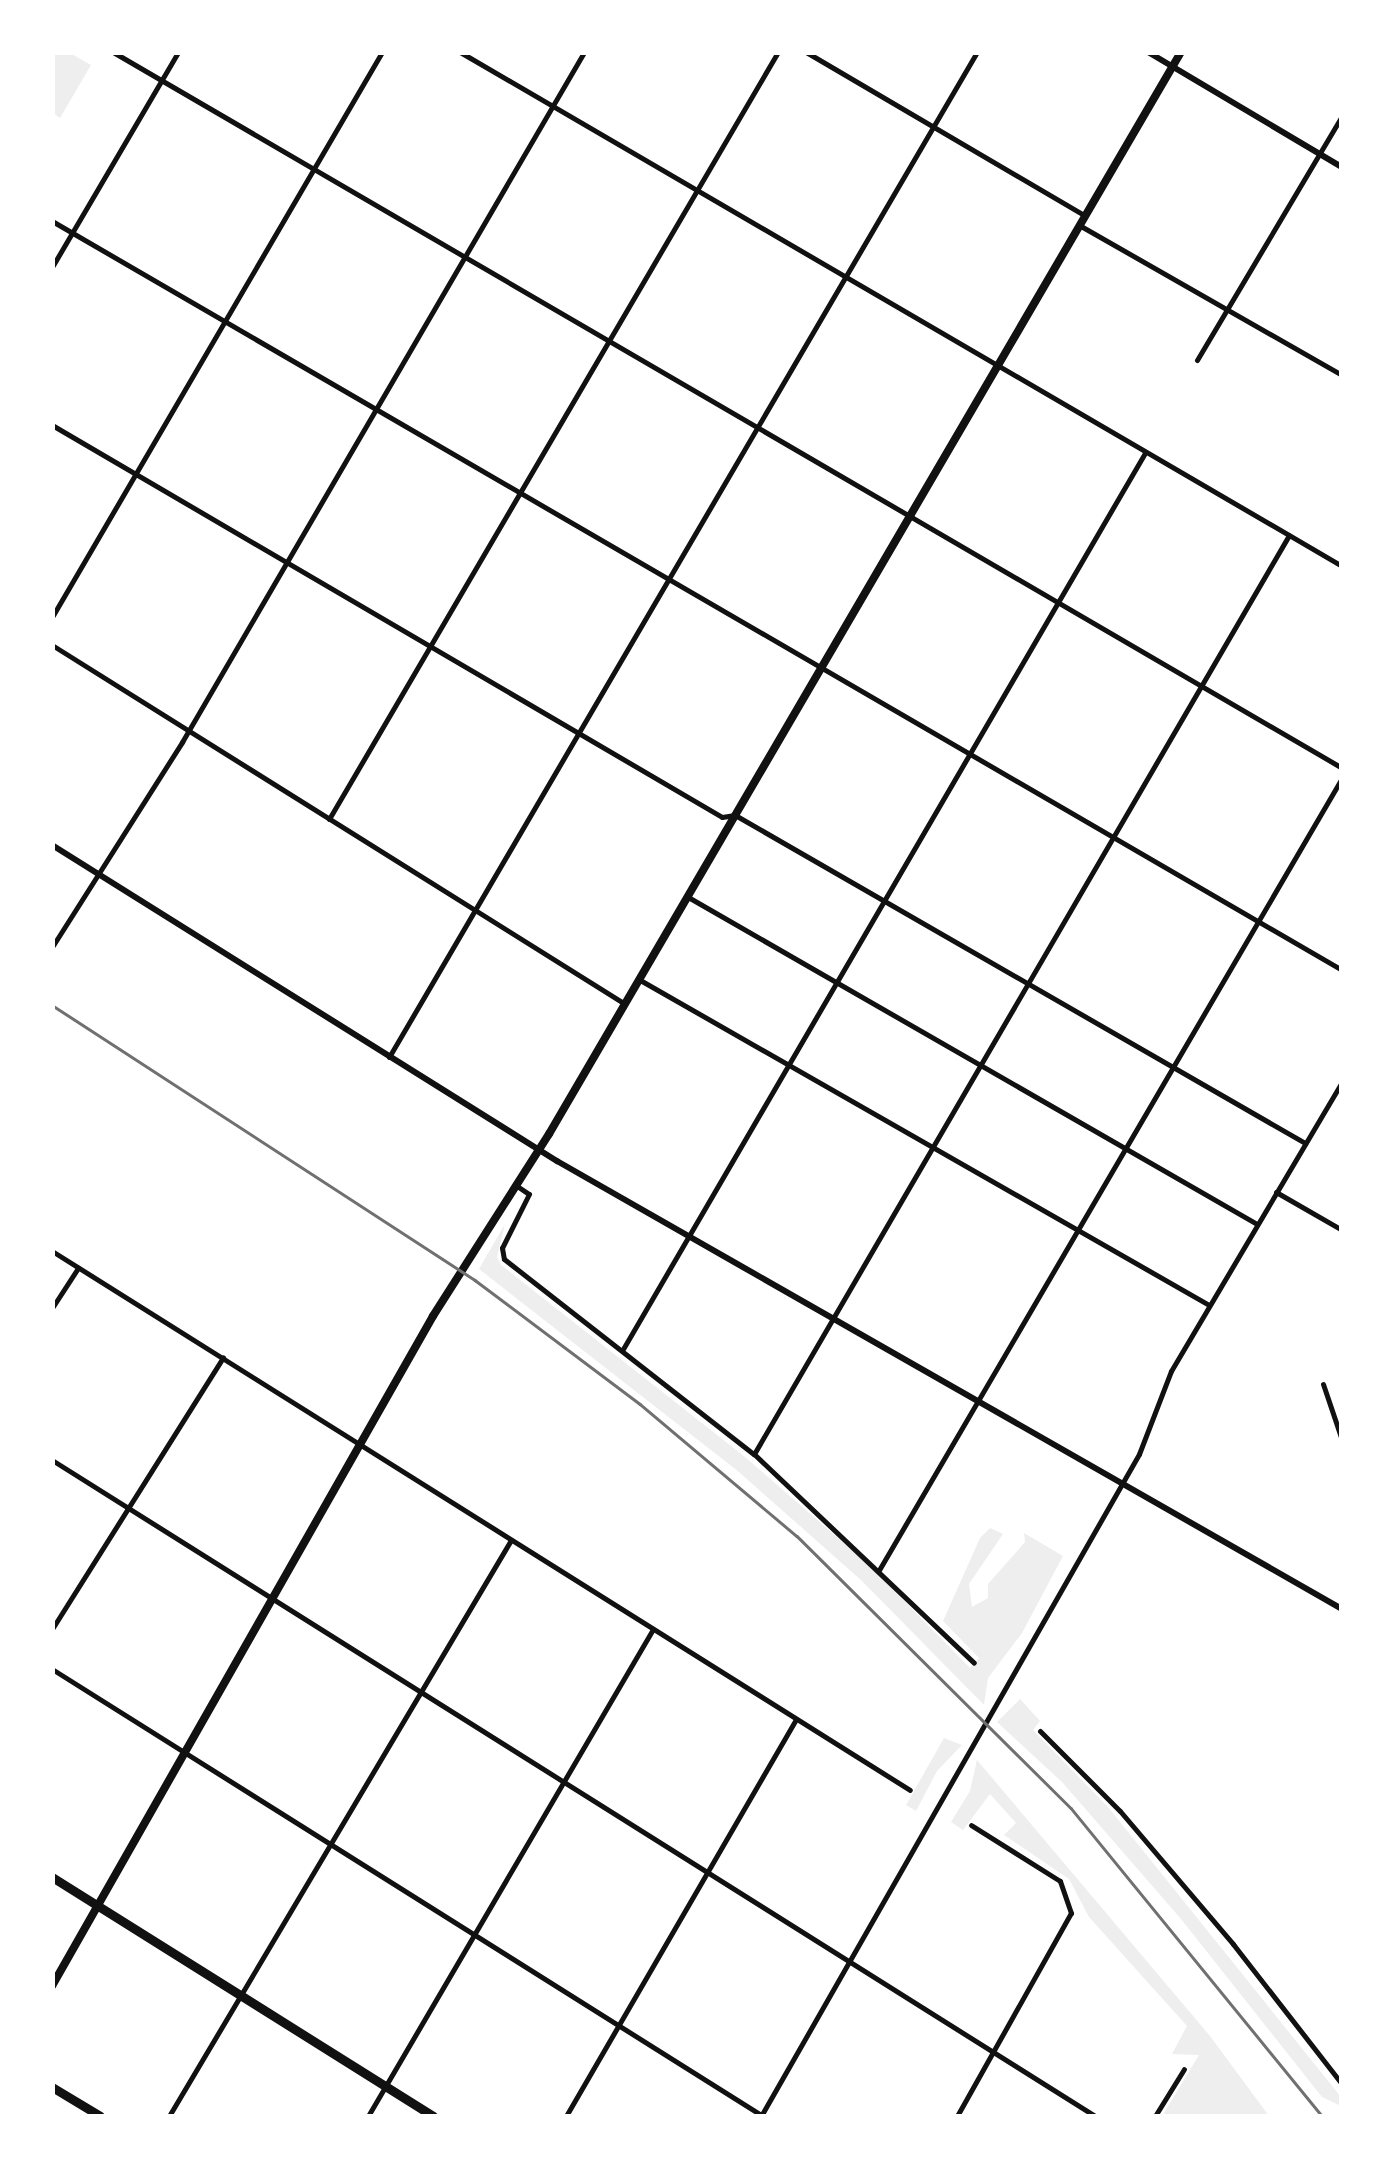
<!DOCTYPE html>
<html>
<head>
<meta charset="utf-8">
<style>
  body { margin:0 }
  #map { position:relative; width:1394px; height:2169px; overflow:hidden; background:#fff; font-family:Manrope,sans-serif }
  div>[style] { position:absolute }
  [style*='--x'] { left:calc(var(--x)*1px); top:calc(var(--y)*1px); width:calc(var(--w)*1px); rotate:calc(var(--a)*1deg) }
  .green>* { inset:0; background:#eee }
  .minor>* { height:5px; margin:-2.5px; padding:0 2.5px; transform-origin:2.5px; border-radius:2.5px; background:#111 }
  .tertiary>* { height:6px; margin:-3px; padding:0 3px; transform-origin:3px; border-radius:3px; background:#111 }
  .secondary>* { height:8px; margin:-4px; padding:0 4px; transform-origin:4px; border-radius:4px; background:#111 }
  .primary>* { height:9px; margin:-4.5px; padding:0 4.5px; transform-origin:4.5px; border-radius:4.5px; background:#111 }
  .rail>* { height:2.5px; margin:-1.25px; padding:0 1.25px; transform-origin:1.25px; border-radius:1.25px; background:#707070 }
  span { translate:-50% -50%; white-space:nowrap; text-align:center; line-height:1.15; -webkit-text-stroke:9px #fff; paint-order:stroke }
  .frame { position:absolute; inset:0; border:55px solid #fff; pointer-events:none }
</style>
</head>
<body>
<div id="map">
  <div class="green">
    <div style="clip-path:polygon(53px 52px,70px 53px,91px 65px,60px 118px,53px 113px)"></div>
    <div style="clip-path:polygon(505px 1224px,497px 1257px,501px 1265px,745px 1457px,870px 1566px,970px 1668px,979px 1658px,943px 1621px,980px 1538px,990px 1528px,1003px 1534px,969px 1584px,972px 1607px,988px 1598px,988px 1584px,1025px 1542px,1024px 1533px,1063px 1556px,1022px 1633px,988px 1678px,984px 1705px,862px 1581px,739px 1472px,479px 1269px)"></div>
    <div style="clip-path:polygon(1020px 1699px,1040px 1721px,1033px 1730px,1108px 1807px,1341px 2097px,1341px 2106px,1322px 2097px,1181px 1919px,1062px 1782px,997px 1722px)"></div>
    <div style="clip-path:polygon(944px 1738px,962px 1745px,937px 1771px,916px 1811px,906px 1805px)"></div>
    <div style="clip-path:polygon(977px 1760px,1210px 2036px,1269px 2116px,1162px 2116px,1199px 2055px,1172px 2054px,1187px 2026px,1089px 1917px,1069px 1879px,1004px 1835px,1016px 1823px,990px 1794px,963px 1830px,951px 1822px,970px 1791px)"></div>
  </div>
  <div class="minor">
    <div style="--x:113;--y:52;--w:1422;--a:30.22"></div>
    <div style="--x:460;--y:52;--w:1021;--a:30.23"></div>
    <div style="--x:806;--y:52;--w:322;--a:30.4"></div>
    <div style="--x:52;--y:221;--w:1492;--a:30.14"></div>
    <div style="--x:1079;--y:225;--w:303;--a:29.7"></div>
    <div style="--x:52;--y:267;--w:249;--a:-59.6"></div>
    <div style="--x:1197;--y:360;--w:284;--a:-59.3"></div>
    <div style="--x:52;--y:425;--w:776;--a:30.33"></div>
    <div style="--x:722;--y:817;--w:13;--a:-9"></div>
    <div style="--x:735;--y:815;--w:658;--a:29.92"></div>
    <div style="--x:52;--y:617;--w:654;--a:-59.71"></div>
    <div style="--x:52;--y:645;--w:676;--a:32.07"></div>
    <div style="--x:329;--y:819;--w:889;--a:-59.66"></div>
    <div style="--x:688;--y:897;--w:656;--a:29.89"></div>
    <div style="--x:52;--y:947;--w:243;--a:-57.6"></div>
    <div style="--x:182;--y:742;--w:799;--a:-59.77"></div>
    <div style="--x:640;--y:980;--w:655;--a:29.73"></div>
    <div style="--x:389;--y:1057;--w:1164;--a:-59.67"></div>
    <div style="--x:517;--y:1186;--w:14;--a:34"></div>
    <div style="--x:529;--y:1194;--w:60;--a:116.6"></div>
    <div style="--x:502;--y:1248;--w:11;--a:80"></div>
    <div style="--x:504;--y:1259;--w:317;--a:38"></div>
    <div style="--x:754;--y:1454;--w:303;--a:43.5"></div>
    <div style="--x:1276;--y:1192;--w:76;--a:29.9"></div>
    <div style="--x:52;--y:1251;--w:1013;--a:32.14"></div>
    <div style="--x:52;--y:1308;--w:48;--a:-57"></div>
    <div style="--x:623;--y:1349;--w:1037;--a:-59.78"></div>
    <div style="--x:1323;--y:1384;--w:59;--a:71.3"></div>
    <div style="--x:754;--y:1454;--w:1063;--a:-59.79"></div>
    <div style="--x:52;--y:1460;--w:1232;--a:32.17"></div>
    <div style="--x:879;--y:1570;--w:917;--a:-59.69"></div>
    <div style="--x:52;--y:1629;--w:321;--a:-57.8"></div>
    <div style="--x:52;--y:1669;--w:838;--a:32.17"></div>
    <div style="--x:1040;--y:1731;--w:113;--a:45"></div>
    <div style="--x:1120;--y:1811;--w:175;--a:49.6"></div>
    <div style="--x:1233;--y:1944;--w:177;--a:52.1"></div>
    <div style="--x:169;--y:2116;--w:670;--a:-59.3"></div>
    <div style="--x:368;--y:2116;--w:564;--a:-59.66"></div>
    <div style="--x:566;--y:2116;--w:458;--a:-59.9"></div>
    <div style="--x:761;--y:2116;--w:762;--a:-60.27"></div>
    <div style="--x:1139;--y:1454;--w:89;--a:-68.9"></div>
    <div style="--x:1171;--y:1371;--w:336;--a:-59.4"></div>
    <div style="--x:957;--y:2116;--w:233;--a:-60.7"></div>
    <div style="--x:1071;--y:1913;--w:34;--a:-109"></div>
    <div style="--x:1060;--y:1881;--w:105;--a:-147.8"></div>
    <div style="--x:1155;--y:2116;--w:55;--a:-58.3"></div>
  </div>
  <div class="tertiary">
    <div style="--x:1148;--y:52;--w:226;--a:30.7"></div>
    <div style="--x:52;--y:845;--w:596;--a:32.04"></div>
    <div style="--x:557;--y:1161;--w:904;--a:29.71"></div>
  </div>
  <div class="secondary">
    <div style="--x:52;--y:1986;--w:771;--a:-60.37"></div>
    <div style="--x:433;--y:1316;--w:216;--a:-57.5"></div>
    <div style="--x:549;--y:1134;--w:1253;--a:-59.71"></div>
  </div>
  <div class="primary">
    <div style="--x:52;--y:1877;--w:450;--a:32.1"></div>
    <div style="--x:52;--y:2087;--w:56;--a:31.1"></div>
  </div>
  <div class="rail">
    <div style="--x:52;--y:1005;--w:505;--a:33.03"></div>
    <div style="--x:475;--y:1280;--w:206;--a:36.9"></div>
    <div style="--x:640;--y:1404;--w:205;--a:40.1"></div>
    <div style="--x:797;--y:1536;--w:386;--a:44.8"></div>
    <div style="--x:1071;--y:1808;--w:397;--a:50.8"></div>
  </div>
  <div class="frame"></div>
</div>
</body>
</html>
